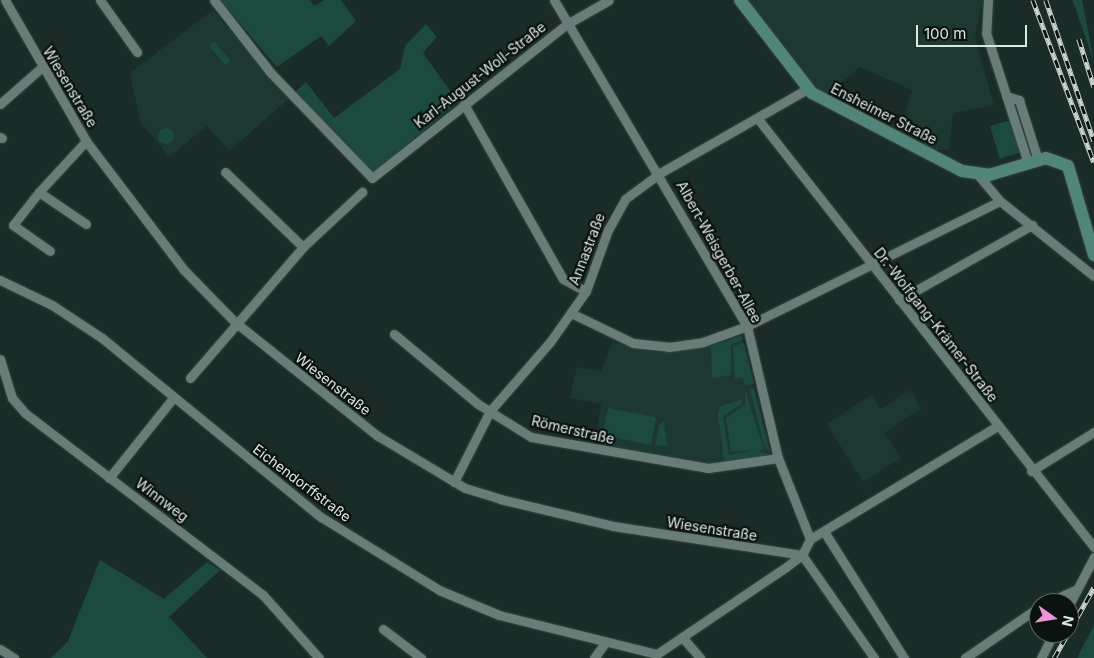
<!DOCTYPE html>
<html>
<head>
<meta charset="utf-8">
<style>
  body { margin:0 }
  #map { position:relative; width:1094px; height:658px; overflow:hidden; background:#1a2c27; font-family:Inter,sans-serif }
  div>[style] { position:absolute }
  [style*='--x'] { left:calc(var(--x)*1px); top:calc(var(--y)*1px); width:calc(var(--w)*1px); rotate:calc(var(--a)*1deg) }
  .built>* { inset:0; background:#1d3831 }
  .green>* { inset:0; background:#1c4a3f; transform-origin:0 0 }
  .round { border-radius:50% }
  .roads { filter:drop-shadow(0 0 1px #384743) drop-shadow(0 0 1px #384743) }
  .street>* { height:9px; margin:-4.5px; padding:0 4.5px; transform-origin:4.5px; border-radius:4.5px; background:#687d77 }
  .secondary>* { height:12px; margin:-6px; padding:0 6px; transform-origin:6px; border-radius:6px; background:#52857a }
  .rail>* { height:4.5px; margin-top:-2.25px; transform-origin:0; background:repeating-linear-gradient(90deg,#0b1311 0 8px,#c8d4d0 0 16px); box-sizing:border-box; border-block:1px solid #c8d4d0 }
  span { translate:-50% -50%; white-space:nowrap; text-align:center; line-height:1.15; -webkit-text-stroke:4.5px #0b1311; paint-order:stroke }
  .street-label { font-size:14px; color:#dce7e3 }
  .north { position:absolute; left:1029px; top:593px; width:50px; height:50px; box-sizing:border-box; background:#0b1311; border:1px solid #5f6865; border-radius:50%; rotate:103deg; font-size:14px; font-weight:700; line-height:20px; text-align:center; color:#dce7e3 }
  .north::after { content:''; display:block; margin:auto; width:18px; height:22px; background:#f391d5; clip-path:polygon(50% 0,100% 100%,50% 72%,0 100%) }
  .scale { position:absolute; left:916px; top:25px; width:111px; height:22px; box-sizing:border-box; border:2px solid #dce7e3; border-top:0; padding-left:6px; font-size:15px; line-height:18px; white-space:nowrap; color:#dce7e3; -webkit-text-stroke:4px #0b1311; paint-order:stroke }
</style>
</head>
<body>
<div id="map">
  <div class="built">
    <div style="clip-path:polygon(749px 0,982px 0,975px 39px,994px 105px,953px 113px,949px 149px,934px 150px,901px 130px,912px 90px,860px 67px,825px 96px,812px 88px)"></div>
    <div style="clip-path:polygon(213px 10px,289px 99px,229px 151px,207px 126px,169px 157px,140px 121px,130px 73px)"></div>
    <div style="clip-path:polygon(741px 336px,771px 454px,708px 463px,595px 443px,601px 404px,570px 398px,577px 367px,601px 371px,612px 342px,655px 352px,675px 352px)"></div>
    <div style="clip-path:polygon(910px 390px,921px 408px,884px 433px,901px 458px,863px 482px,827px 424px,871px 395px,881px 409px)"></div>
  </div>
  <div class="green">
    <div style="clip-path:polygon(220px 0,310px 0,314px 6px,324px 0,341px 0,356px 21px,329px 46px,321px 36px,277px 67px)"></div>
    <div style="clip-path:polygon(1072px 0,1082px 0,1094px 62px,1075px 7px)"></div>
    <div style="clip-path:polygon(426px 24px,437px 37px,423px 53px,458px 102px,373px 173px,292px 95px,306px 82px,334px 118px,400px 69px,405px 46px)"></div>
    <div style="left:214px;top:41px;width:26px;height:7px;rotate:50deg"></div>
    <div style="left:1010px;top:120px;width:34px;height:21px;rotate:73deg"></div>
    <div class="round" style="left:158px;top:128px;width:16px;height:16px"></div>
    <div style="clip-path:polygon(741px 336px,743px 339px,731px 345px,731px 375px,712px 378px,711px 346px)"></div>
    <div style="clip-path:polygon(744px 343px,754px 384px,744px 385px,743px 377px,735px 379px,733px 346px)"></div>
    <div style="clip-path:polygon(750px 389px,754px 389px,770px 452px,764px 446px)"></div>
    <div style="clip-path:polygon(745px 390px,764px 450px,731px 452px,726px 418px,745px 405px)"></div>
    <div style="clip-path:polygon(742px 399px,742px 404px,723px 416px,729px 455px,757px 450px,769px 455px,724px 461px,718px 414px,721px 406px)"></div>
    <div style="left:608px;top:408px;width:49px;height:28px;rotate:11deg"></div>
    <div style="clip-path:polygon(664px 421px,667px 445px,655px 446px,659px 425px)"></div>
    <div style="clip-path:polygon(100px 560px,164px 599px,207px 562px,220px 570px,169px 617px,207px 658px,51px 658px,68px 641px)"></div>
    <div style="clip-path:polygon(1094px 625px,1094px 658px,1078px 658px,1079px 654px)"></div>
  </div>
  <div class="roads">
    <div class="street">
      <div style="--x:5;--y:0;--w:163;--a:60.1"></div>
      <div style="--x:86;--y:141;--w:162;--a:52.8"></div>
      <div style="--x:184;--y:270;--w:73;--a:45.6"></div>
      <div style="--x:235;--y:322;--w:183;--a:38.6"></div>
      <div style="--x:378;--y:436;--w:101;--a:30.9"></div>
      <div style="--x:465;--y:488;--w:37;--a:17"></div>
      <div style="--x:500;--y:499;--w:116;--a:13.4"></div>
      <div style="--x:613;--y:526;--w:191;--a:8.7"></div>
      <div style="--x:100;--y:0;--w:64;--a:54.6"></div>
      <div style="--x:214;--y:0;--w:91;--a:52.1"></div>
      <div style="--x:270;--y:72;--w:147;--a:46.1"></div>
      <div style="--x:372;--y:178;--w:248;--a:-38.3"></div>
      <div style="--x:567;--y:24;--w:48;--a:-29.7"></div>
      <div style="--x:554;--y:0;--w:379;--a:59.4"></div>
      <div style="--x:747;--y:326;--w:136;--a:76.8"></div>
      <div style="--x:778;--y:458;--w:87;--a:68.4"></div>
      <div style="--x:988;--y:0;--w:33;--a:93"></div>
      <div style="--x:986;--y:33;--w:137;--a:72.1"></div>
      <div style="--x:1006;--y:96;--w:14;--a:17"></div>
      <div style="--x:1019;--y:100;--w:63;--a:72.4"></div>
      <div style="--x:0;--y:104;--w:55;--a:-41.3"></div>
      <div style="--x:464;--y:104;--w:201;--a:60.5"></div>
      <div style="--x:563;--y:279;--w:26;--a:28"></div>
      <div style="--x:758;--y:119;--w:544;--a:51.87"></div>
      <div style="--x:0;--y:137;--w:2;--a:27"></div>
      <div style="--x:979;--y:176;--w:33;--a:50"></div>
      <div style="--x:1000;--y:201;--w:120;--a:38.6"></div>
      <div style="--x:39;--y:192;--w:42;--a:128.2"></div>
      <div style="--x:13;--y:225;--w:45;--a:35.1"></div>
      <div style="--x:86;--y:224;--w:57;--a:-145.8"></div>
      <div style="--x:39;--y:192;--w:69;--a:-47.3"></div>
      <div style="--x:303;--y:247;--w:81;--a:-43"></div>
      <div style="--x:0;--y:280;--w:58;--a:25.7"></div>
      <div style="--x:52;--y:305;--w:60;--a:33.4"></div>
      <div style="--x:102;--y:338;--w:283;--a:39.3"></div>
      <div style="--x:321;--y:517;--w:139;--a:31.7"></div>
      <div style="--x:439;--y:590;--w:65;--a:22.6"></div>
      <div style="--x:499;--y:615;--w:163;--a:13.9"></div>
      <div style="--x:657;--y:654;--w:156;--a:-34"></div>
      <div style="--x:786;--y:567;--w:20;--a:-37"></div>
      <div style="--x:802;--y:555;--w:18;--a:-63"></div>
      <div style="--x:899;--y:300;--w:153;--a:-29.4"></div>
      <div style="--x:571;--y:313;--w:69;--a:25.8"></div>
      <div style="--x:633;--y:343;--w:36;--a:6"></div>
      <div style="--x:669;--y:347;--w:34;--a:-8"></div>
      <div style="--x:703;--y:342;--w:47;--a:-20"></div>
      <div style="--x:747;--y:326;--w:282;--a:-26.3"></div>
      <div style="--x:394;--y:334;--w:109;--a:39.8"></div>
      <div style="--x:478;--y:404;--w:62;--a:31.9"></div>
      <div style="--x:531;--y:437;--w:180;--a:9.9"></div>
      <div style="--x:708;--y:468;--w:71;--a:-8.1"></div>
      <div style="--x:0;--y:359;--w:41;--a:72.9"></div>
      <div style="--x:12;--y:398;--w:20;--a:49"></div>
      <div style="--x:25;--y:413;--w:300;--a:37.4"></div>
      <div style="--x:263;--y:595;--w:84;--a:48.4"></div>
      <div style="--x:190;--y:378;--w:173;--a:-49.2"></div>
      <div style="--x:303;--y:247;--w:108;--a:-136.1"></div>
      <div style="--x:1031;--y:471;--w:74;--a:-31.8"></div>
      <div style="--x:109;--y:478;--w:102;--a:-51.3"></div>
      <div style="--x:454;--y:482;--w:80;--a:-63.1"></div>
      <div style="--x:490;--y:411;--w:91;--a:-49"></div>
      <div style="--x:550;--y:342;--w:62;--a:-54.8"></div>
      <div style="--x:586;--y:291;--w:65;--a:-70.2"></div>
      <div style="--x:608;--y:230;--w:35;--a:-61"></div>
      <div style="--x:625;--y:199;--w:44;--a:-36.6"></div>
      <div style="--x:660;--y:173;--w:169;--a:-29.7"></div>
      <div style="--x:825;--y:533;--w:148;--a:57.7"></div>
      <div style="--x:810;--y:539;--w:218;--a:-31.1"></div>
      <div style="--x:802;--y:555;--w:126;--a:55"></div>
      <div style="--x:1046;--y:603;--w:34;--a:-24"></div>
      <div style="--x:1069;--y:605;--w:54;--a:-62.5"></div>
      <div style="--x:383;--y:629;--w:48;--a:37.3"></div>
      <div style="--x:682;--y:637;--w:28;--a:49"></div>
      <div style="--x:0;--y:649;--w:17;--a:33"></div>
      <div style="--x:594;--y:658;--w:17;--a:-54"></div>
      <div style="--x:965;--y:658;--w:90;--a:-34.6"></div>
      <div style="--x:1041;--y:658;--w:28;--a:-63"></div>
    </div>
    <div class="secondary">
      <div style="--x:740;--y:0;--w:118;--a:52.3"></div>
      <div style="--x:812;--y:93;--w:169;--a:27.5"></div>
      <div style="--x:962;--y:171;--w:27;--a:8"></div>
      <div style="--x:989;--y:175;--w:59;--a:-16.6"></div>
      <div style="--x:1046;--y:158;--w:23;--a:20"></div>
      <div style="--x:1068;--y:166;--w:93;--a:73.7"></div>
    </div>
  </div>
  <div class="rail">
    <div style="--x:1033;--y:0;--w:173;--a:69.4"></div>
    <div style="--x:1046;--y:0;--w:149;--a:71.2"></div>
    <div style="--x:1079;--y:39;--w:50;--a:72.6"></div>
    <div style="--x:1054;--y:658;--w:81;--a:-60.6"></div>
  </div>
  <div class="street-label">
    <span style="left:480px;top:75px;rotate:-38deg">Karl-August-Woll-Straße</span>
    <span style="left:70px;top:87px;rotate:59deg">Wiesenstraße</span>
    <span style="left:884px;top:114px;rotate:27deg">Ensheimer Straße</span>
    <span style="left:587px;top:249px;rotate:-69deg">Annastraße</span>
    <span style="left:719px;top:252px;rotate:61deg">Albert-Weisgerber-Allee</span>
    <span style="left:936px;top:325px;rotate:52deg">Dr.-Wolfgang-Krämer-Straße</span>
    <span style="left:333px;top:384px;rotate:38deg">Wiesenstraße</span>
    <span style="left:573px;top:430px;rotate:13deg">Römerstraße</span>
    <span style="left:302px;top:483px;rotate:37deg">Eichendorffstraße</span>
    <span style="left:162px;top:500px;rotate:37deg">Winnweg</span>
    <span style="left:712px;top:529px;rotate:9deg">Wiesenstraße</span>
  </div>
  <div class="north">N</div>
  <div class="scale">100 m</div>
</div>
</body>
</html>
